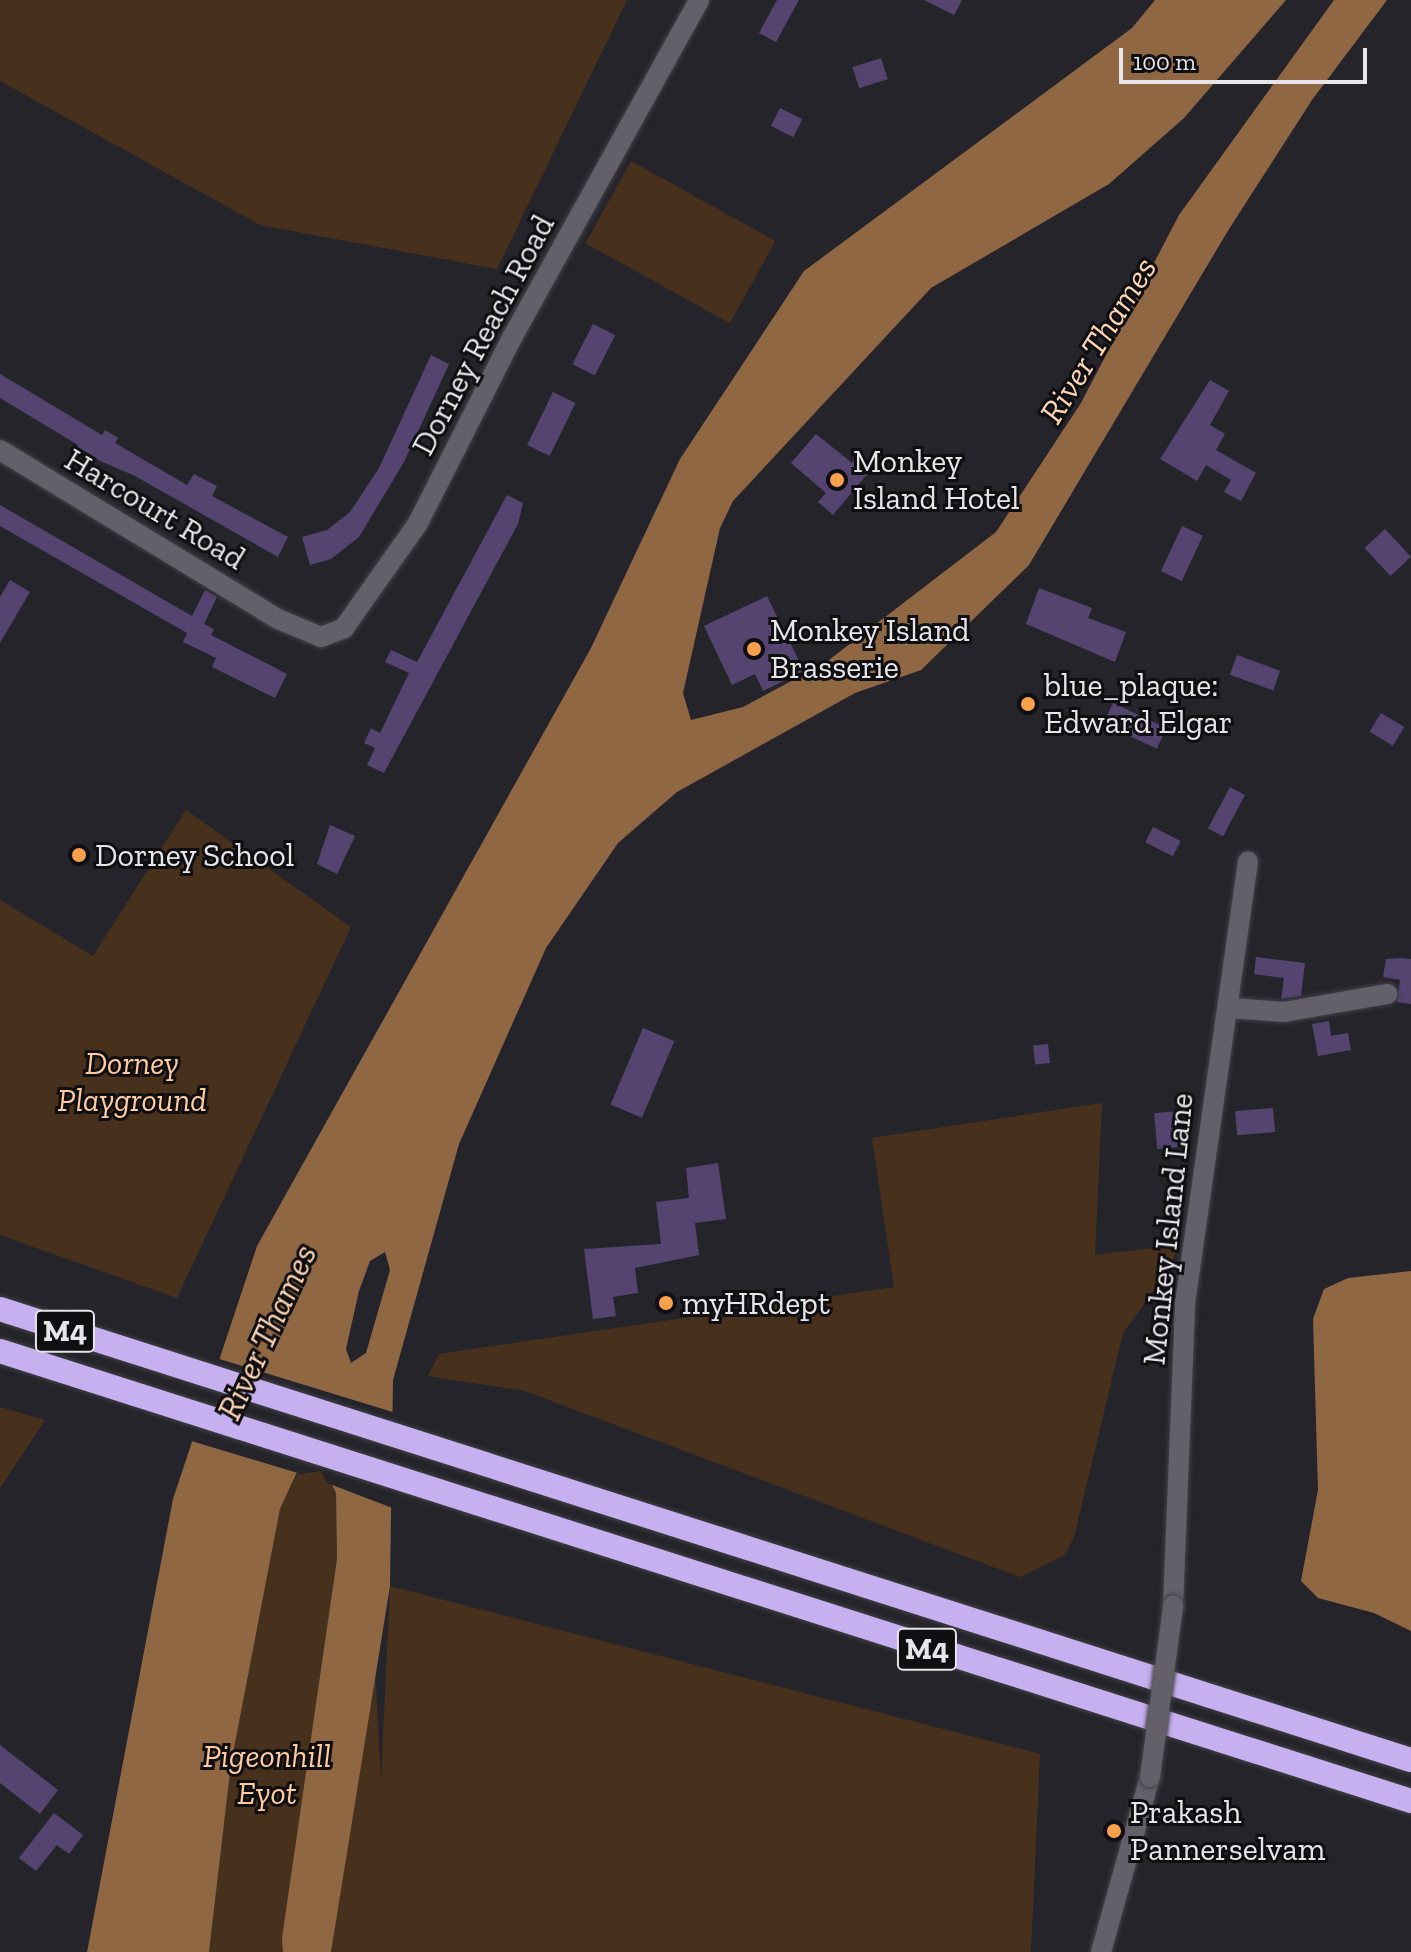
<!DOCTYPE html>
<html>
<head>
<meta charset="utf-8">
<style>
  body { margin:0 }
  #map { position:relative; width:1411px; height:1952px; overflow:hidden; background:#26242b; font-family:"Zilla Slab",serif }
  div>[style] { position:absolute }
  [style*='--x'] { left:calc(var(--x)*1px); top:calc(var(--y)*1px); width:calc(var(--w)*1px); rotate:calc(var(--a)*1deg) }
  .green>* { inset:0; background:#48311c; transform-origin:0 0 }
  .water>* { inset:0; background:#906743 }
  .pier>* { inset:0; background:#26242b }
  .building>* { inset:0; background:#554470; transform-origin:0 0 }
  .roads { filter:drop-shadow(0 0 2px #434147) drop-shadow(0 0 2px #434147) }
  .minor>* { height:20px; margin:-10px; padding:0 10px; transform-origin:10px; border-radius:10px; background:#636069 }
  .highway>* { height:24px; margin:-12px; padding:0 12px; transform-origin:12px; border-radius:12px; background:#c7b0ef }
  .bridges { filter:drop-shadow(0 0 2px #434147) drop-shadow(0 0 2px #434147) }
  .minor-bridge>* { height:20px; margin:-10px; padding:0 10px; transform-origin:10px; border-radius:10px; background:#636069 }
  .dots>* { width:22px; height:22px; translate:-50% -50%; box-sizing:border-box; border:4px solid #0f0e11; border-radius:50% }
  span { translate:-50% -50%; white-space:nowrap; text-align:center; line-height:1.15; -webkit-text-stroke:6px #0f0e11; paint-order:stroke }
  .shield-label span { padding:2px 6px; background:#0f0e11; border:2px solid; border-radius:6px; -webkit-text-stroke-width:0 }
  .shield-label { font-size:30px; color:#e7e5ea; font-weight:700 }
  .street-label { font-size:32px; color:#e7e5ea }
  .poi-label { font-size:32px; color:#e7e5ea }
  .left { translate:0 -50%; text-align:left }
  .park-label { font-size:32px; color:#ffcb9f; font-style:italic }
  .water-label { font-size:34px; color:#fbd4b3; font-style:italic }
  .scale { position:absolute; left:1119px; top:48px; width:248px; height:36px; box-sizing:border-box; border:4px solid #e7e5ea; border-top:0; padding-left:10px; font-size:24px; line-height:28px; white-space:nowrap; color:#e7e5ea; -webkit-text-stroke:6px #0f0e11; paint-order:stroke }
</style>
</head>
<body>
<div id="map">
  <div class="green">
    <div style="clip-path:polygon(0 0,627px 0,497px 269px,260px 225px,0 81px)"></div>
    <div style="left:631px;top:161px;width:165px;height:94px;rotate:29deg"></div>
    <div style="clip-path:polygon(186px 810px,351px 927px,177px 1298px,0 1235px,0 900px,93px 956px)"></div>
    <div style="clip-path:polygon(1102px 1103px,1095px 1255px,1179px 1245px,1169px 1270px,1123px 1333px,1074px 1537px,1065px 1555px,1020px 1577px,525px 1391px,428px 1376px,439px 1354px,894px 1287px,872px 1138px)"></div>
    <div style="clip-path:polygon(0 1407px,45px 1420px,0 1488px)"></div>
    <div style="clip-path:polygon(323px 1467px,336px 1493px,337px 1559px,283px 1952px,209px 1952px,231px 1764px,280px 1509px,299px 1470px)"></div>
    <div style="clip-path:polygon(390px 1586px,1040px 1754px,1031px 1952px,331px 1952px,375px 1667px,381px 1781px)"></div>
  </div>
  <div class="water">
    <div style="clip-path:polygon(evenodd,1155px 0,1286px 0,1184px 118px,1109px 184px,931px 288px,733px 501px,720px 528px,683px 693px,691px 720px,743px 707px,825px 663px,996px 532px,1081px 403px,1179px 215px,1334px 0,1387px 0,1312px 100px,1229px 229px,1029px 565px,921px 670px,855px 693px,677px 792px,618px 843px,546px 948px,459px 1144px,393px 1380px,390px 1586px,331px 1952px,283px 1952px,282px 1938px,337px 1559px,336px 1493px,323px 1467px,298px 1470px,280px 1509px,231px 1764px,209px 1952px,87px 1952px,173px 1499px,257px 1246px,591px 648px,680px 459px,804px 271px,1132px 28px,1155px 0,385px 1252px,390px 1270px,366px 1353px,351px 1363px,346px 1349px,359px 1291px,370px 1261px,385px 1252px)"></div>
    <div style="clip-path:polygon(1411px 1271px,1411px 1631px,1374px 1613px,1318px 1598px,1301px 1581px,1318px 1490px,1313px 1319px,1324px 1289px,1348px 1278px)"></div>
  </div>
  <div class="pier">
    <div style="clip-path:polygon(216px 1358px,396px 1413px,395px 1509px,327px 1483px,321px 1471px,301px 1474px,188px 1440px)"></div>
  </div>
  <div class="building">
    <div style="clip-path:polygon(777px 0,799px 0,776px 42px,759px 33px)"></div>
    <div style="clip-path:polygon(924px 0,962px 0,954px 15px)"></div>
    <div style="left:881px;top:58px;width:22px;height:30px;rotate:72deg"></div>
    <div style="left:780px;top:108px;width:25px;height:20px;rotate:27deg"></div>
    <div style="left:593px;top:324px;width:25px;height:45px;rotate:27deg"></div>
    <div style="clip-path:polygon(431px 355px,449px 364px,404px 462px,359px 537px,331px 559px,310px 565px,302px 537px,327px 530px,350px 512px,379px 468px)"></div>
    <div style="clip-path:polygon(0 374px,102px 435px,105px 430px,118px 438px,115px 443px,187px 485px,194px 474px,217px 486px,212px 496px,288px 537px,278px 557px,135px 476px,75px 450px,78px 445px,0 398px)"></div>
    <div style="clip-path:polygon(1210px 380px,1229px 391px,1210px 425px,1225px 434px,1216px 450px,1256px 473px,1241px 501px,1224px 492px,1231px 480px,1206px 465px,1197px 481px,1160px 459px)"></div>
    <div style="left:553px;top:392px;width:25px;height:59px;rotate:26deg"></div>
    <div style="clip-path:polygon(816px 434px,852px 463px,859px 454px,874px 466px,833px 515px,818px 502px,826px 493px,791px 463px)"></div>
    <div style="clip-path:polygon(507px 495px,523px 503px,518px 524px,384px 773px,367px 765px,375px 748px,364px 743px,371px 728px,380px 733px,409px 673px,385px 662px,391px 650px,417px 662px)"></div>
    <div style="clip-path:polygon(0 505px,192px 616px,205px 590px,217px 597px,204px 624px,214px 629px,211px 635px,287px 674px,275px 698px,212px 667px,216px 658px,183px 642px,187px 633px,0 526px)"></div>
    <div style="left:1182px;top:526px;width:23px;height:50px;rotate:25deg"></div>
    <div style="left:1385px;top:529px;width:38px;height:28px;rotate:47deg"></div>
    <div style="clip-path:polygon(10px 580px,30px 592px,0 643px,0 597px)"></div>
    <div style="clip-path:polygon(1039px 588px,1092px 608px,1088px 618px,1126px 632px,1115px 662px,1026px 624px)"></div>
    <div style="clip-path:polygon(767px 596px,804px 671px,763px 691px,755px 674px,732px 685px,704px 626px)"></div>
    <div style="left:1237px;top:655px;width:46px;height:21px;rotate:20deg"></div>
    <div style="left:1113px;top:703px;width:59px;height:23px;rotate:25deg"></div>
    <div style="left:1381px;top:713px;width:27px;height:22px;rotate:31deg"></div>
    <div style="left:1230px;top:787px;width:17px;height:47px;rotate:28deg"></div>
    <div style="clip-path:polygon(330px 825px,355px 836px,337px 874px,317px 864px)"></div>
    <div style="left:1153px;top:827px;width:31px;height:17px;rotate:27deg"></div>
    <div style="clip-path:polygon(1256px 957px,1305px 963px,1301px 996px,1281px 999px,1284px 978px,1254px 974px)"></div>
    <div style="clip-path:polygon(1403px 958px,1411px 959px,1411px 1004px,1397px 1002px,1400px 980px,1383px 977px,1386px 959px)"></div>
    <div style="clip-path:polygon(1329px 1021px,1331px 1036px,1348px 1033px,1351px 1050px,1318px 1056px,1312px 1024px)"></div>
    <div style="left:643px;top:1028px;width:34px;height:83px;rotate:23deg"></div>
    <div style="left:1048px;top:1044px;width:19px;height:15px;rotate:84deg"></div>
    <div style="left:1273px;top:1108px;width:24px;height:38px;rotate:85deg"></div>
    <div style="left:1179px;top:1111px;width:36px;height:25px;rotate:85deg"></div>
    <div style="clip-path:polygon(718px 1163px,726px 1219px,695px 1223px,699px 1255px,635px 1268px,638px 1293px,613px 1297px,616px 1316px,593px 1319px,584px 1249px,661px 1244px,656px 1202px,689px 1198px,686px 1168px)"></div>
    <div style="clip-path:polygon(0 1745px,58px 1790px,40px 1814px,0 1783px)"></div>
    <div style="clip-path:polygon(54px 1813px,83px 1835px,69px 1854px,57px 1845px,36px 1871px,19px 1858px)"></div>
  </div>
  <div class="roads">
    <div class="minor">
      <div style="--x:0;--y:450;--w:325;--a:31.3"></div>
      <div style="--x:278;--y:619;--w:47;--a:22.7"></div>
      <div style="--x:321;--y:637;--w:25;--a:-21"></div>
      <div style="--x:344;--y:628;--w:128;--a:-54.8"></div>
      <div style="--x:418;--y:523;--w:210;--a:-63.1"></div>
      <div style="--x:513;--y:336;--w:384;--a:-61"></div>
      <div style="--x:1230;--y:1008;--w:54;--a:4.2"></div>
      <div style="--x:1284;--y:1012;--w:105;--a:-9.9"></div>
      <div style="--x:1173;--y:1606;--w:302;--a:-87.7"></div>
      <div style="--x:1185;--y:1304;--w:447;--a:-81.9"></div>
      <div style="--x:1101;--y:1952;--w:182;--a:-74.4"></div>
    </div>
    <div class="highway">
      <div style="--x:0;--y:1309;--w:1481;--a:17.73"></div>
      <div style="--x:0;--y:1351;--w:1481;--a:17.69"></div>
    </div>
  </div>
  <div class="bridges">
    <div class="minor-bridge">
      <div style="--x:1150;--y:1777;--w:173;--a:-82.3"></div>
    </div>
  </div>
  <div class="dots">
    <div style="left:837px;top:480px;background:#f8a04b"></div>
    <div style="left:754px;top:649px;background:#f8a04b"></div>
    <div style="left:1028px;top:704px;background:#f8a04b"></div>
    <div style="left:79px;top:855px;background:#f8a04b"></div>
    <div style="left:666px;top:1303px;background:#f8a04b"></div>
    <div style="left:1114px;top:1831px;background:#f8a04b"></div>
  </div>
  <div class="shield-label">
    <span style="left:65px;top:1331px">M4</span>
    <span style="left:927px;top:1649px">M4</span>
  </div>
  <div class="street-label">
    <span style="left:483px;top:335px;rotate:-62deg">Dorney Reach Road</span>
    <span style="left:155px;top:509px;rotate:31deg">Harcourt Road</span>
    <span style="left:1168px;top:1229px;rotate:-84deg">Monkey Island Lane</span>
  </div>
  <div class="poi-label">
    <span class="left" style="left:853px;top:480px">Monkey<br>Island Hotel</span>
    <span class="left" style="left:770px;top:649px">Monkey Island<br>Brasserie</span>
    <span class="left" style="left:1044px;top:704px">blue_plaque:<br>Edward Elgar</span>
    <span class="left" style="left:95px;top:855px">Dorney School</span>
    <span class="left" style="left:682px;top:1303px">myHRdept</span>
    <span class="left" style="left:1130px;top:1831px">Prakash<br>Pannerselvam</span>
  </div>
  <div class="park-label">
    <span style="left:132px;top:1082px">Dorney<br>Playground</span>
    <span style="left:267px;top:1775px">Pigeonhill<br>Eyot</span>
  </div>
  <div class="water-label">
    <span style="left:1098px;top:340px;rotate:-58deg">River Thames</span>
    <span style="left:267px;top:1332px;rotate:-65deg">River Thames</span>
  </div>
  <div class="scale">100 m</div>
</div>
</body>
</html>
